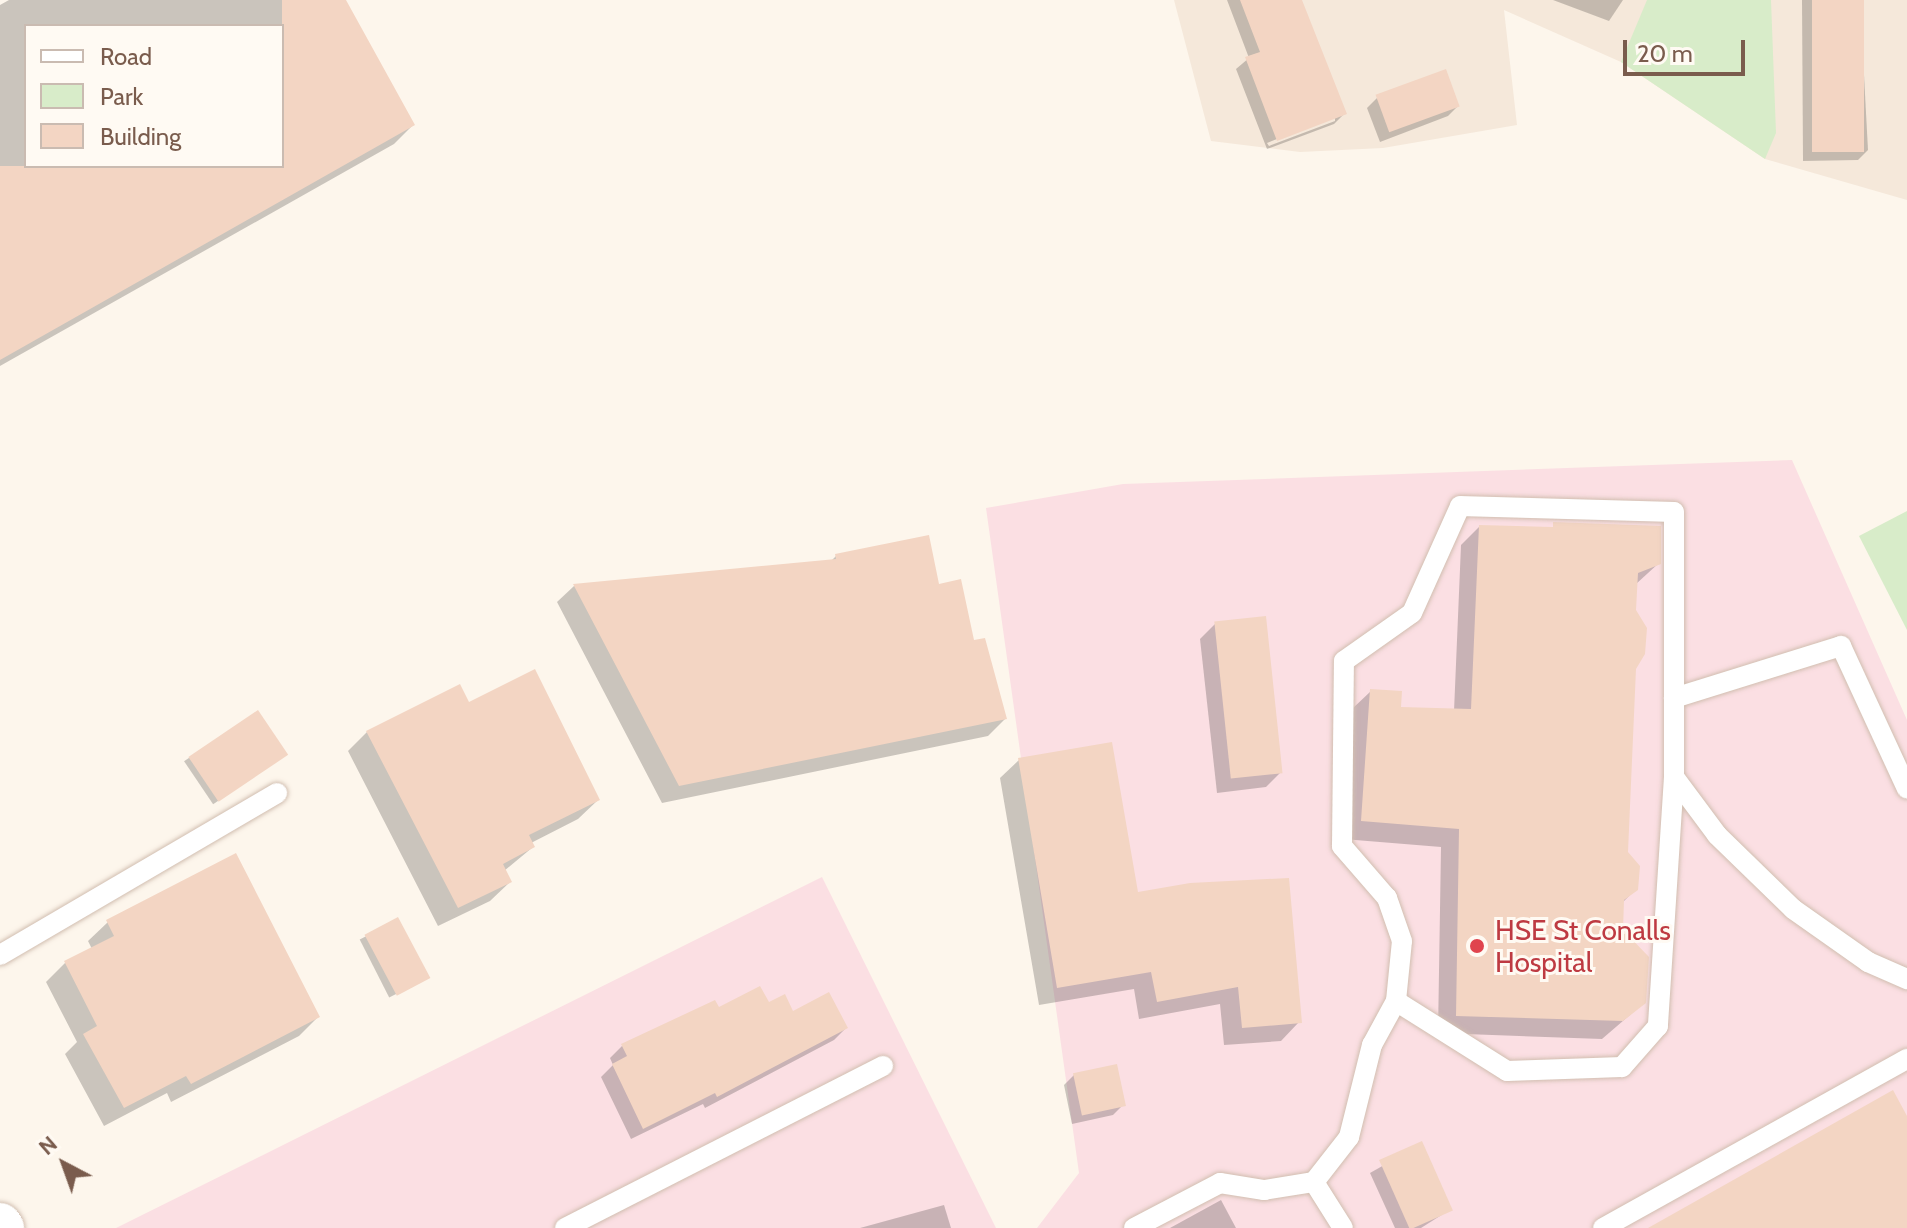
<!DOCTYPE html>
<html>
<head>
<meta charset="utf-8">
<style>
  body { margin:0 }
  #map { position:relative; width:1907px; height:1228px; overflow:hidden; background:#fdf6ec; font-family:Cabin,sans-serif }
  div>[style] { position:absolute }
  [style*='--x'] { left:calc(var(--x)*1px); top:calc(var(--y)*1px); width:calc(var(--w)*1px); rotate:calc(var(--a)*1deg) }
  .residential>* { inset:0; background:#f5e8da }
  .medical>* { inset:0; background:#fbdfe3 }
  .green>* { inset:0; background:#d8ecc9 }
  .shadow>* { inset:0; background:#0003; transform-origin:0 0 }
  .building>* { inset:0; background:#f3d5c3; transform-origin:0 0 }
  .roads { filter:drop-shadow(0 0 2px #d1beb0) drop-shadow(0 0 2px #d1beb0) }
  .lane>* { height:20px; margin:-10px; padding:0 10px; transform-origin:10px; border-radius:10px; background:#fff }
  .secondary>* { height:44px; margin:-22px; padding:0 22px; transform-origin:22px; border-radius:22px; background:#fff }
  .dots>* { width:22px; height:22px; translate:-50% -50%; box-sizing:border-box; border:4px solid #fffaf3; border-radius:50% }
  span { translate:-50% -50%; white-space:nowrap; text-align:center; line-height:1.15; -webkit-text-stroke:6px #fffaf3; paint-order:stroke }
  .health-label { font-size:28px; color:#be3a42 }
  .left { translate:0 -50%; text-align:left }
  .legend { position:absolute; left:24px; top:24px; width:260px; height:144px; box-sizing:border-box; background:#fffaf3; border:2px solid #cabbb1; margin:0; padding:10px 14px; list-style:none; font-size:24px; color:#7a5c4d }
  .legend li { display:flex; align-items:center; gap:16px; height:40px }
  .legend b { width:40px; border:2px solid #cabbb1 }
  .north { position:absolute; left:24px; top:1124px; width:80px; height:80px; -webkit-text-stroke:6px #fffaf3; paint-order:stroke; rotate:319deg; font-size:22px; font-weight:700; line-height:32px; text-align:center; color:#7a5c4d }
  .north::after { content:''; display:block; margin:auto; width:28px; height:36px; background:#7a5c4d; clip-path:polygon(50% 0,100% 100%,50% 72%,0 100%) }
  .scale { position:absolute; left:1623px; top:40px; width:122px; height:36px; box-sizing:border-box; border:4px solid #7a5c4d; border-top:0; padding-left:10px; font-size:24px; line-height:28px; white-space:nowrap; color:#7a5c4d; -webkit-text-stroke:6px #fffaf3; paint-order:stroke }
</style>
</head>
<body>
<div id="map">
  <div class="residential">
    <div style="clip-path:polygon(1174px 0,1907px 0,1907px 200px,1765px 159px,1621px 62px,1504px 10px,1517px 125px,1383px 148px,1300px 152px,1211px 141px)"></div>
  </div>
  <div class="medical">
    <div style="clip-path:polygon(1792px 460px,1907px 720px,1907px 1228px,1037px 1228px,1079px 1173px,986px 508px,1123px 484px)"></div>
    <div style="clip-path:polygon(822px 877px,996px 1228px,116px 1228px)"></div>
  </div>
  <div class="green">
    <div style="clip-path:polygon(1647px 0,1771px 0,1776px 133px,1765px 159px,1621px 62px)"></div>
    <div style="clip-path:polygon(1907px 511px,1907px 630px,1859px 536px)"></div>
  </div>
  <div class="shadow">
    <div style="clip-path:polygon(evenodd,9px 0,344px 0,413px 125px,394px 144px,0 366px,0 5px,9px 0,26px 26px,282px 26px,282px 166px,26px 166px,26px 26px)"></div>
    <div style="clip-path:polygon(evenodd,1227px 0,1301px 0,1344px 114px,1334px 124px,1267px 149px,1236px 69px,1249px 58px,1227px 0,1335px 116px,1335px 121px,1269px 146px,1267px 143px,1335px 116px)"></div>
    <div style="clip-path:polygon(1553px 0,1623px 0,1609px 21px)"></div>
    <div style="clip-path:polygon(1802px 0,1860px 0,1868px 150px,1858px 160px,1803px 161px)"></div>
    <div style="clip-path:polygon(1377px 98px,1458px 106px,1448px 116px,1380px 142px,1367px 108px)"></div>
    <div style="clip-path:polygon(1479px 527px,1657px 527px,1659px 563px,1636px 584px,1626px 852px,1636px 889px,1622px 903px,1621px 931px,1645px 1002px,1602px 1039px,1438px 1033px,1441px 847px,1343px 839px,1352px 709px,1371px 691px,1399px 709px,1454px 711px,1461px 545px)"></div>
    <div style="clip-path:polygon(836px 556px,973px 642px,1005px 719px,988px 736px,662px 803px,557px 602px,574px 586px,831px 561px)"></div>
    <div style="clip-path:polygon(1215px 624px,1281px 772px,1266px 787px,1217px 793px,1200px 639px)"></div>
    <div style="clip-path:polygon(468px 705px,598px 800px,578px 819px,531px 843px,533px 847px,504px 871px,510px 882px,490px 901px,438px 926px,348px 751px,367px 732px)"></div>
    <div style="left:257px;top:712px;width:52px;height:88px;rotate:56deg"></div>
    <div style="clip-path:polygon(1019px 760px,1136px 895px,1299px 1022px,1281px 1041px,1224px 1045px,1220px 1004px,1139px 1019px,1134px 989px,1039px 1005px,1000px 778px)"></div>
    <div style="left:398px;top:920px;width:65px;height:43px;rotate:63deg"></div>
    <div style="clip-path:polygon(108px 922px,318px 1017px,299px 1036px,171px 1102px,167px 1093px,104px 1126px,65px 1054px,77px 1042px,46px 982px,65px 963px,92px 949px,88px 941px)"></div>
    <div style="clip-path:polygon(714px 1003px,718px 1010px,768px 1005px,846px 1028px,834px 1040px,705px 1108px,703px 1104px,631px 1139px,601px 1077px,613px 1065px,610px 1058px,622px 1046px)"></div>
    <div style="clip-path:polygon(1074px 1075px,1123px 1105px,1113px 1115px,1072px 1124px,1064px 1085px)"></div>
    <div style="clip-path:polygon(1421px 1144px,1451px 1209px,1421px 1228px,1395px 1228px,1370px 1173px)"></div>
    <div style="clip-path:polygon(1221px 1200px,1236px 1228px,1170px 1228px)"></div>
    <div style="clip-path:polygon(944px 1205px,951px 1228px,860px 1228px)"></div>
  </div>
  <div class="building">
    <div style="clip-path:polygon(282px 0,346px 0,415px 125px,0 360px,0 166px,282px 166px)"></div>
    <div style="clip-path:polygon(1240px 0,1302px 0,1347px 114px,1277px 141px,1245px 57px,1260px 52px)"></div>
    <div style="left:1812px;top:0;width:52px;height:152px"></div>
    <div style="left:1446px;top:69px;width:40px;height:75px;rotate:70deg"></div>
    <div style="clip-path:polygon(1553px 522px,1661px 526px,1661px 564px,1638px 573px,1636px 610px,1647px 628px,1645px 654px,1636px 669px,1628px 852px,1640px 866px,1638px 890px,1624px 900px,1623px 930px,1649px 957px,1646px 1003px,1623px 1021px,1456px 1016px,1459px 829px,1361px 821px,1370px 689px,1402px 691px,1401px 707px,1471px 709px,1479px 525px,1553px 527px)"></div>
    <div style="clip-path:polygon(929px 535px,939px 584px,961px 579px,974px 640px,985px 638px,1007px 719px,679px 786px,573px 584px,836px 559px,835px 554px)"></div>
    <div style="left:1266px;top:616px;width:158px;height:52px;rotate:84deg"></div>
    <div style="clip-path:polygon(535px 669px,600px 800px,529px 835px,535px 847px,503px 864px,512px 882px,458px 908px,366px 731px,460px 684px,469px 702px)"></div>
    <div style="left:258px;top:710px;width:54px;height:84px;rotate:56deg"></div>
    <div style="clip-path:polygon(1112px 742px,1138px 892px,1190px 883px,1289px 878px,1302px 1023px,1242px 1028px,1238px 987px,1157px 1002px,1151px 972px,1057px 988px,1018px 758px)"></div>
    <div style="clip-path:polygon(236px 853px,320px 1017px,191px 1084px,186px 1076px,124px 1108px,83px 1034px,97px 1026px,64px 961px,114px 936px,106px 920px)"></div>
    <div style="left:398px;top:917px;width:69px;height:38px;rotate:62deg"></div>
    <div style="clip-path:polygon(760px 986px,769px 1002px,785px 994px,793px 1011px,829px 992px,848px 1028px,717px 1097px,715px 1093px,643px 1129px,612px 1064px,627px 1056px,621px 1044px,715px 1000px,719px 1007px)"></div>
    <div style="left:1117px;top:1064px;width:43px;height:45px;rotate:78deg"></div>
    <div style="clip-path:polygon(1893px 1090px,1907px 1116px,1907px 1228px,1648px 1228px)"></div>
    <div style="left:1422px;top:1141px;width:76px;height:47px;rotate:66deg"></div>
  </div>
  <div class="roads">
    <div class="lane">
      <div style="--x:1674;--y:698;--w:175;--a:-17.3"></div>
      <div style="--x:1841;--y:646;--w:157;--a:65.2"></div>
      <div style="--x:1674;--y:777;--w:72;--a:53.4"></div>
      <div style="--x:1717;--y:835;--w:106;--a:44.2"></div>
      <div style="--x:1793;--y:909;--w:92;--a:35.2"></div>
      <div style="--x:1868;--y:962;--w:43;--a:23.6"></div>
      <div style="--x:0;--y:955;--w:321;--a:-30.3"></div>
      <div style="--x:1314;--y:1182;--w:54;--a:57.8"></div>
      <div style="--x:565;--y:1228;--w:357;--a:-27"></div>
      <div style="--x:1134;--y:1228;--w:97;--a:-27.6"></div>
      <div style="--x:1220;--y:1183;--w:45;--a:9"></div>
      <div style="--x:1264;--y:1190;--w:51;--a:-9.1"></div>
      <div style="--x:1314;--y:1182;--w:57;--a:-52.1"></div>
      <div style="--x:1349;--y:1137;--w:95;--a:-76"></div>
      <div style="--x:1372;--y:1045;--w:50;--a:-61.4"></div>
      <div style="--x:1396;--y:1001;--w:60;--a:-84.3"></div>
      <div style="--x:1402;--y:941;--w:46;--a:-109.2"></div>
      <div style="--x:1387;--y:898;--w:69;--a:-130.9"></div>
      <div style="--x:1342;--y:846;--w:185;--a:-89.4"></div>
      <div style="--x:1344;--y:661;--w:83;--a:-35.2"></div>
      <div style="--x:1412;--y:613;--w:117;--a:-65.8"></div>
      <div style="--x:1460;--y:506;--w:214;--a:1.6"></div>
      <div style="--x:1674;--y:512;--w:265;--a:90"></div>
      <div style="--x:1674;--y:777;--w:250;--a:93.7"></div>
      <div style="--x:1658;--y:1026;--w:55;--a:131.3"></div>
      <div style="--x:1622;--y:1067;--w:115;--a:178"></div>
      <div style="--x:1507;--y:1071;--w:131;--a:-147.8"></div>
      <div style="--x:1603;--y:1228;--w:348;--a:-29.1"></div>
    </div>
    <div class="secondary">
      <div style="--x:0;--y:1225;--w:4;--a:56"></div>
    </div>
  </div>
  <div class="dots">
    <div style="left:1477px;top:946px;background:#e0444e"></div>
  </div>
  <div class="health-label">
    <span class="left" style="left:1495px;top:946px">HSE St Conalls<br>Hospital</span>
  </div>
  <ul class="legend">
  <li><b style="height:10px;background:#fff"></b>Road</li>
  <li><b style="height:22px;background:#d8ecc9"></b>Park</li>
  <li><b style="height:22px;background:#f3d5c3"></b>Building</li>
  </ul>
  <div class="north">N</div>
  <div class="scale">20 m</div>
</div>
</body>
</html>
